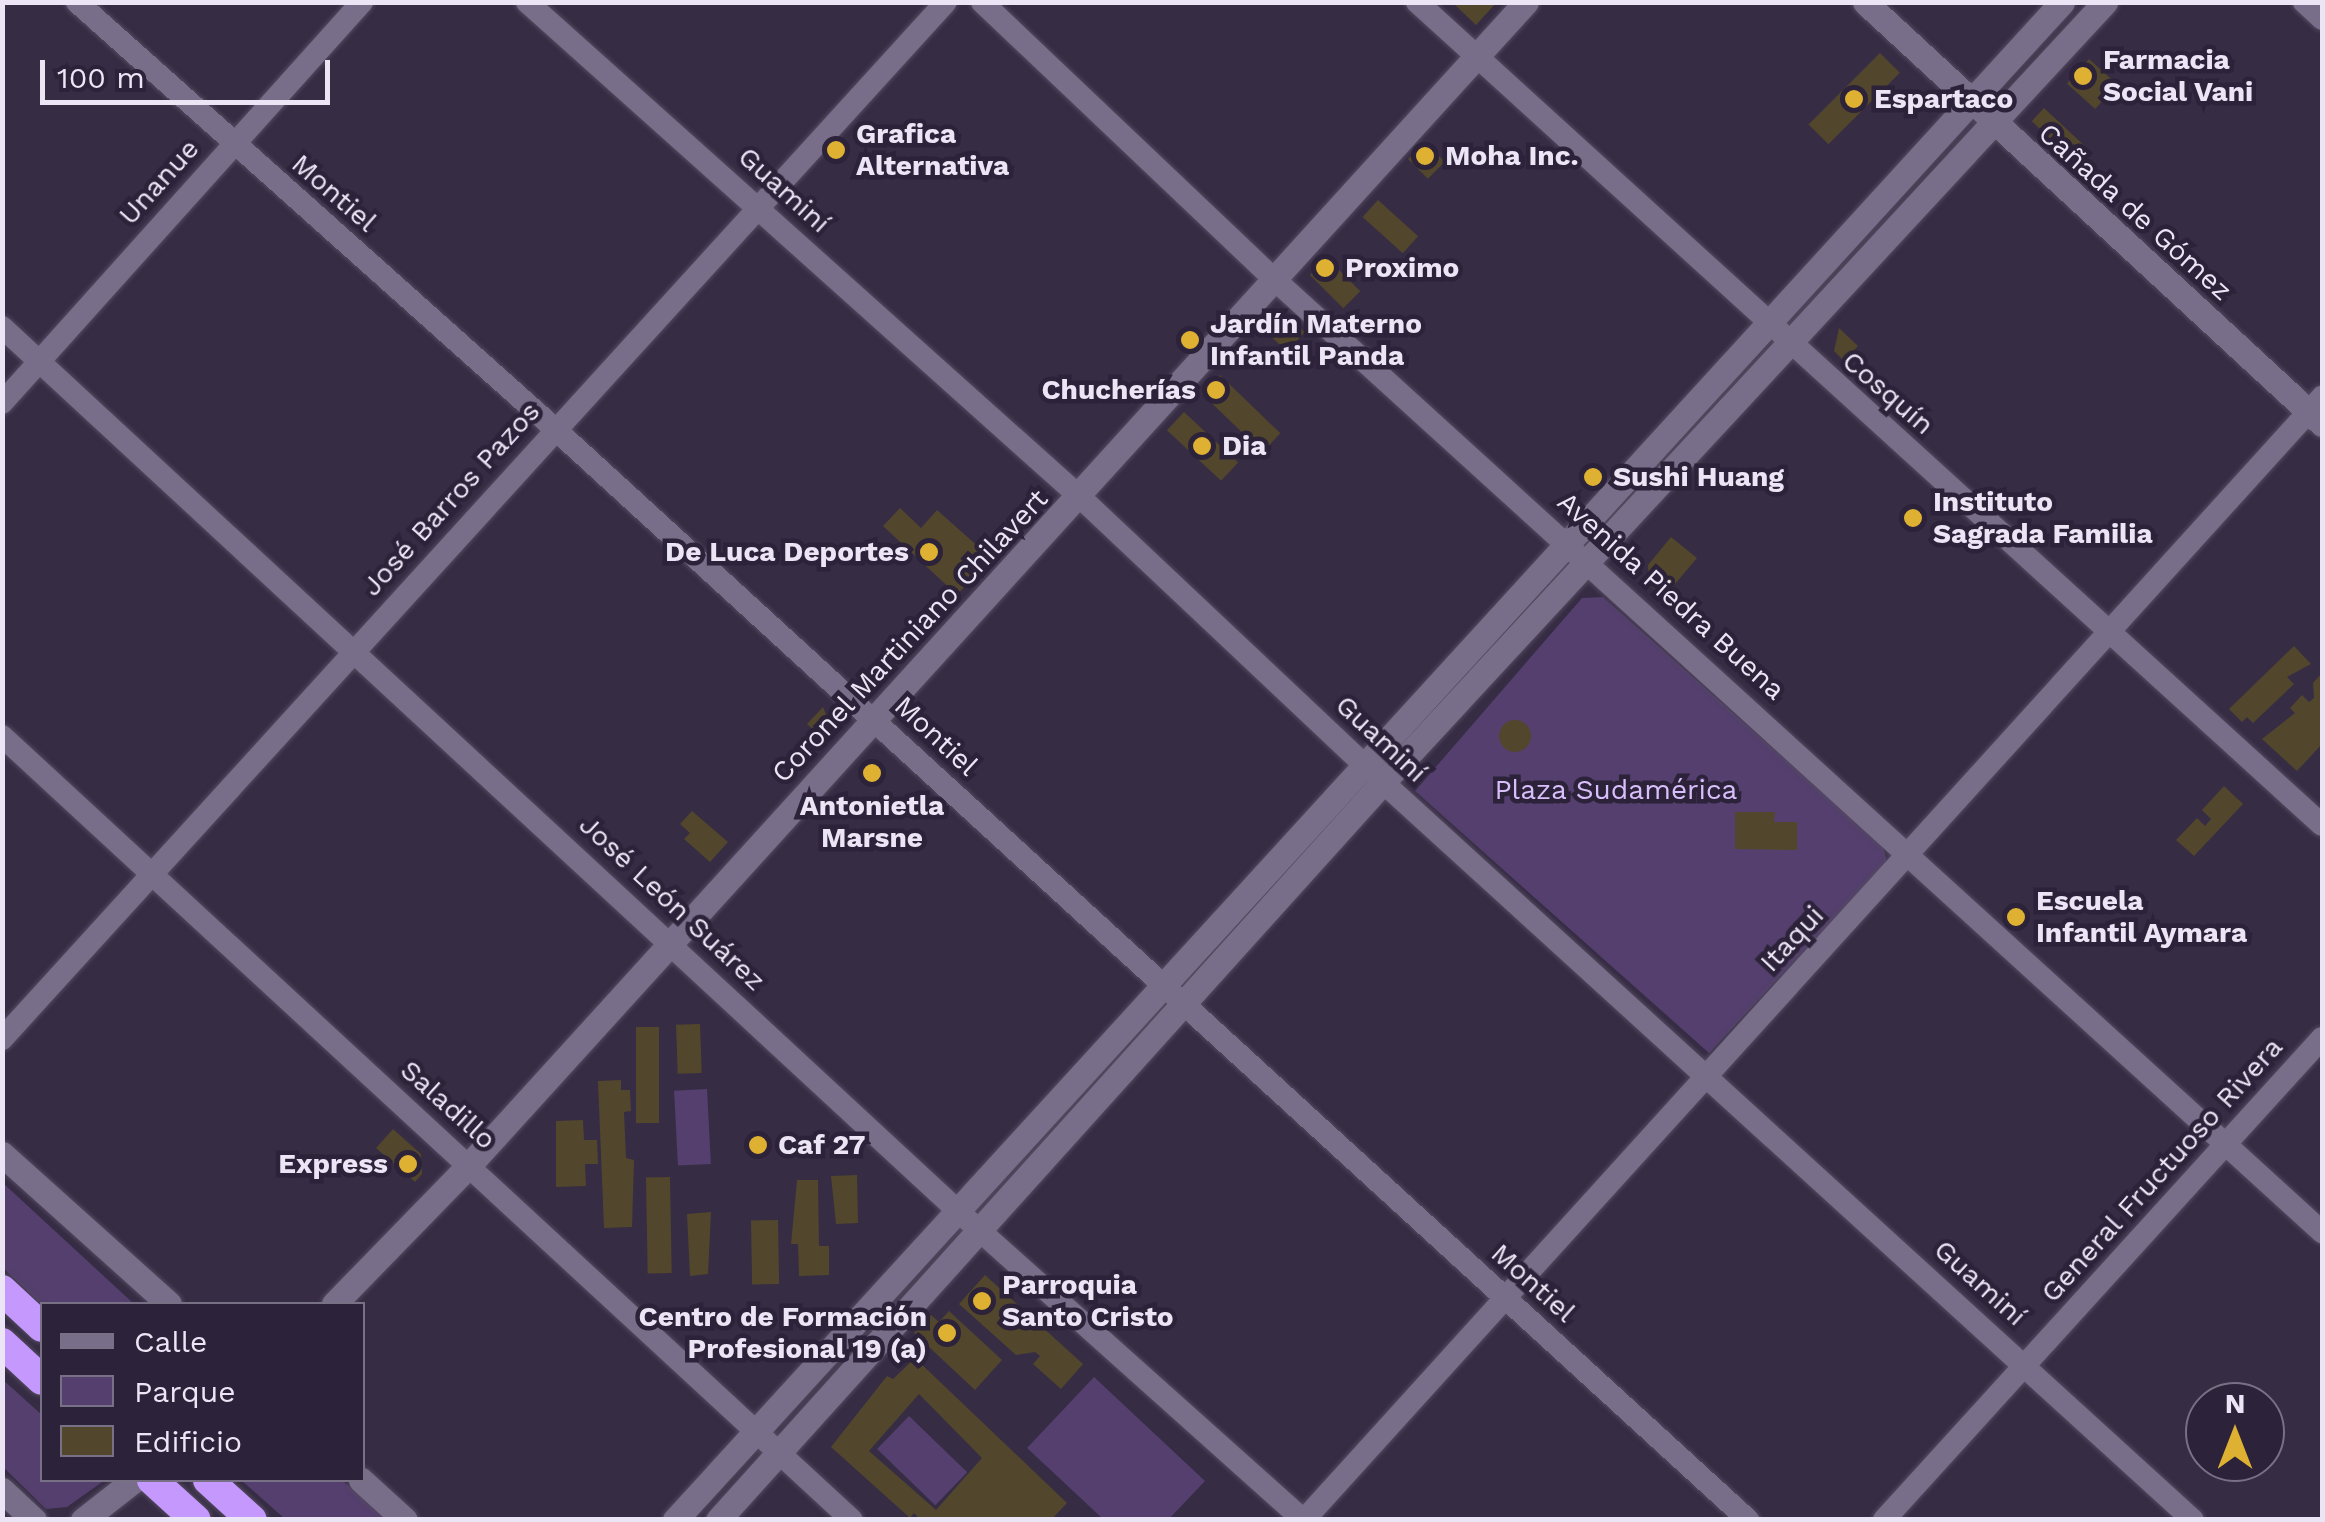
<!DOCTYPE html>
<html>
<head>
<meta charset="utf-8">
<style>
  body { margin:0 }
  #map { position:relative; width:2325px; height:1522px; overflow:hidden; background:#362c44; font-family:"Work Sans",sans-serif }
  div>[style] { position:absolute }
  [style*='--x'] { left:calc(var(--x)*1px); top:calc(var(--y)*1px); width:calc(var(--w)*1px); rotate:calc(var(--a)*1deg) }
  .green>* { inset:0; background:#543f6e; transform-origin:0 0 }
  .building>* { inset:0; background:#52472c; transform-origin:0 0 }
  .round { border-radius:50% }
  .roads { filter:drop-shadow(0 0 2px #534a5f) drop-shadow(0 0 2px #534a5f) }
  .street>* { height:22px; margin:-11px; padding:0 11px; transform-origin:11px; border-radius:11px; background:#796e89 }
  .secondary>* { height:25px; margin:-12.5px; padding:0 12.5px; transform-origin:12.5px; border-radius:12.5px; background:#796e89 }
  .highway>* { height:30px; margin:-15px; padding:0 15px; transform-origin:15px; border-radius:15px; background:#c498fc }
  .dots>* { width:28px; height:28px; translate:-50% -50%; box-sizing:border-box; border:5px solid #2c2239; border-radius:50% }
  span { translate:-50% -50%; white-space:nowrap; text-align:center; line-height:1.15; -webkit-text-stroke:9px #2c2239; paint-order:stroke }
  .poi-label { font-size:28px; color:#ebe5f5; font-weight:700 }
  .left { translate:0 -50%; text-align:left }
  .right { translate:-100% -50%; text-align:right }
  .street-label { font-size:28px; color:#ebe5f5 }
  .park-label { font-size:28px; color:#d8bffb }
  .frame { position:absolute; inset:0; border:5px solid #ebe5f5; pointer-events:none }
  .legend { position:absolute; left:40px; top:1302px; width:325px; height:180px; box-sizing:border-box; background:#2c2239; border:2px solid #787084; margin:0; padding:12px 18px; list-style:none; font-size:30px; color:#ebe5f5 }
  .legend li { display:flex; align-items:center; gap:20px; height:50px }
  .legend b { width:50px; border:2px solid #787084 }
  .north { position:absolute; left:2185px; top:1382px; width:100px; height:100px; box-sizing:border-box; background:#2c2239; border:2px solid #787084; border-radius:50%; rotate:0deg; font-size:28px; font-weight:700; line-height:40px; text-align:center; color:#ebe5f5 }
  .north::after { content:''; display:block; margin:auto; width:35px; height:45px; background:#deb133; clip-path:polygon(50% 0,100% 100%,50% 72%,0 100%) }
  .scale { position:absolute; left:40px; top:60px; width:290px; height:45px; box-sizing:border-box; border:5px solid #ebe5f5; border-top:0; padding-left:12px; font-size:30px; line-height:35px; white-space:nowrap; color:#ebe5f5; -webkit-text-stroke:8px #2c2239; paint-order:stroke }
</style>
</head>
<body>
<div id="map">
  <div class="green">
    <div style="clip-path:polygon(1603px 597px,1883px 846px,1887px 862px,1709px 1053px,1415px 791px,1582px 598px)"></div>
    <div style="left:707px;top:1089px;width:75px;height:33px;rotate:87deg"></div>
    <div style="clip-path:polygon(3px 1183px,134px 1304px,42px 1305px,3px 1268px)"></div>
    <div style="clip-path:polygon(1094px 1377px,1205px 1481px,1169px 1519px,1103px 1519px,1027px 1448px)"></div>
    <div style="clip-path:polygon(2px 1379px,42px 1415px,42px 1480px,105px 1480px,67px 1507px,46px 1509px,3px 1467px)"></div>
    <div style="left:909px;top:1416px;width:81px;height:46px;rotate:44deg"></div>
    <div style="clip-path:polygon(241px 1480px,342px 1480px,385px 1519px,285px 1519px)"></div>
  </div>
  <div class="building">
    <div style="clip-path:polygon(1452px 2px,1497px 2px,1476px 25px)"></div>
    <div style="left:1880px;top:53px;width:28px;height:101px;rotate:45deg"></div>
    <div style="left:2089px;top:59px;width:38px;height:33px;rotate:42deg"></div>
    <div style="left:2044px;top:108px;width:57px;height:18px;rotate:43deg"></div>
    <div style="left:1425px;top:142px;width:28px;height:24px;rotate:45deg"></div>
    <div style="left:1378px;top:200px;width:54px;height:23px;rotate:42deg"></div>
    <div style="left:1327px;top:258px;width:47px;height:24px;rotate:45deg"></div>
    <div style="left:1278px;top:308px;width:36px;height:26px;rotate:42deg"></div>
    <div style="clip-path:polygon(1839px 328px,1858px 346px,1844px 361px,1834px 351px)"></div>
    <div style="left:1220px;top:375px;width:84px;height:26px;rotate:44deg"></div>
    <div style="left:1184px;top:412px;width:74px;height:25px;rotate:43deg"></div>
    <div style="clip-path:polygon(900px 508px,921px 528px,937px 510px,990px 557px,957px 595px,883px 526px)"></div>
    <div style="clip-path:polygon(1671px 537px,1697px 558px,1664px 597px,1649px 585px,1648px 565px)"></div>
    <div style="clip-path:polygon(2294px 646px,2311px 664px,2287px 677px,2294px 684px,2253px 723px,2247px 717px,2242px 722px,2229px 709px)"></div>
    <div style="clip-path:polygon(2322px 673px,2322px 744px,2297px 771px,2262px 739px,2295px 713px,2290px 708px,2302px 695px,2309px 702px,2314px 698px,2313px 683px)"></div>
    <div style="clip-path:polygon(823px 707px,831px 728px,823px 738px,807px 724px)"></div>
    <div class="round" style="left:1499px;top:720px;width:32px;height:32px"></div>
    <div style="clip-path:polygon(2224px 786px,2243px 804px,2194px 856px,2176px 840px,2197px 818px,2205px 826px,2211px 819px,2202px 810px)"></div>
    <div style="clip-path:polygon(692px 811px,728px 842px,710px 862px,684px 839px,690px 833px,680px 824px)"></div>
    <div style="clip-path:polygon(1735px 812px,1775px 812px,1774px 822px,1797px 822px,1797px 850px,1735px 849px)"></div>
    <div style="left:700px;top:1024px;width:49px;height:24px;rotate:88deg"></div>
    <div style="left:636px;top:1027px;width:23px;height:96px"></div>
    <div style="clip-path:polygon(621px 1080px,621px 1090px,630px 1090px,631px 1111px,624px 1112px,626px 1158px,634px 1160px,632px 1227px,604px 1228px,598px 1081px)"></div>
    <div style="clip-path:polygon(583px 1120px,584px 1140px,597px 1140px,598px 1164px,585px 1164px,586px 1186px,556px 1187px,556px 1121px)"></div>
    <div style="clip-path:polygon(393px 1129px,421px 1154px,422px 1174px,415px 1182px,376px 1148px)"></div>
    <div style="clip-path:polygon(857px 1175px,858px 1223px,836px 1224px,831px 1176px)"></div>
    <div style="left:670px;top:1177px;width:96px;height:24px;rotate:89deg"></div>
    <div style="clip-path:polygon(797px 1180px,818px 1180px,819px 1246px,829px 1246px,829px 1275px,799px 1276px,798px 1244px,791px 1244px)"></div>
    <div style="clip-path:polygon(711px 1212px,708px 1274px,690px 1276px,687px 1214px)"></div>
    <div style="left:778px;top:1220px;width:64px;height:27px;rotate:89deg"></div>
    <div style="clip-path:polygon(985px 1275px,1083px 1364px,1061px 1389px,1033px 1364px,1040px 1356px,1035px 1352px,1016px 1355px,959px 1304px)"></div>
    <div style="clip-path:polygon(949px 1311px,1002px 1360px,975px 1390px,914px 1333px,931px 1315px,939px 1322px)"></div>
    <div style="clip-path:polygon(evenodd,915px 1358px,1067px 1503px,1051px 1520px,921px 1520px,914px 1513px,910px 1518px,831px 1447px,887px 1376px,893px 1379px,915px 1358px,919px 1394px,982px 1458px,936px 1510px,869px 1451px,919px 1394px)"></div>
  </div>
  <div class="roads">
    <div class="street">
      <div style="--x:77;--y:2;--w:641;--a:41.77"></div>
      <div style="--x:555;--y:429;--w:1617;--a:42.44"></div>
      <div style="--x:527;--y:2;--w:741;--a:41.83"></div>
      <div style="--x:1079;--y:496;--w:392;--a:43.3"></div>
      <div style="--x:1364;--y:765;--w:1121;--a:42.33"></div>
      <div style="--x:982;--y:2;--w:402;--a:43.5"></div>
      <div style="--x:1274;--y:279;--w:1417;--a:42.28"></div>
      <div style="--x:1417;--y:2;--w:1223;--a:42.28"></div>
      <div style="--x:2304;--y:2;--w:25;--a:43"></div>
      <div style="--x:2;--y:327;--w:1305;--a:42.76"></div>
      <div style="--x:960;--y:1213;--w:460;--a:41.8"></div>
      <div style="--x:2;--y:403;--w:539;--a:-48.08"></div>
      <div style="--x:2;--y:736;--w:1156;--a:42.69"></div>
      <div style="--x:2;--y:1039;--w:1402;--a:-47.69"></div>
      <div style="--x:1304;--y:1520;--w:1516;--a:-47.81"></div>
      <div style="--x:1884;--y:1520;--w:651;--a:-47.74"></div>
    </div>
    <div class="secondary">
      <div style="--x:1865;--y:2;--w:622;--a:42.72"></div>
      <div style="--x:2;--y:1154;--w:224;--a:41.9"></div>
      <div style="--x:334;--y:1304;--w:195;--a:-45.8"></div>
      <div style="--x:470;--y:1164;--w:1570;--a:-47.74"></div>
      <div style="--x:361;--y:1480;--w:59;--a:42.3"></div>
      <div style="--x:2;--y:1490;--w:44;--a:43.2"></div>
      <div style="--x:83;--y:1520;--w:65;--a:-38.1"></div>
      <div style="--x:675;--y:1520;--w:2056;--a:-47.58"></div>
      <div style="--x:718;--y:1520;--w:993;--a:-47.98"></div>
      <div style="--x:1383;--y:782;--w:1063;--a:-47.21"></div>
    </div>
    <div class="highway">
      <div style="--x:2;--y:1290;--w:54;--a:42.8"></div>
      <div style="--x:2;--y:1343;--w:54;--a:42.8"></div>
      <div style="--x:152;--y:1480;--w:59;--a:42.3"></div>
      <div style="--x:208;--y:1480;--w:59;--a:42.3"></div>
    </div>
  </div>
  <div class="dots">
    <div style="left:2083px;top:76px;background:#deb133"></div>
    <div style="left:1854px;top:99px;background:#deb133"></div>
    <div style="left:836px;top:150px;background:#deb133"></div>
    <div style="left:1425px;top:156px;background:#deb133"></div>
    <div style="left:1325px;top:268px;background:#deb133"></div>
    <div style="left:1190px;top:340px;background:#deb133"></div>
    <div style="left:1216px;top:390px;background:#deb133"></div>
    <div style="left:1202px;top:446px;background:#deb133"></div>
    <div style="left:1593px;top:477px;background:#deb133"></div>
    <div style="left:1913px;top:518px;background:#deb133"></div>
    <div style="left:929px;top:552px;background:#deb133"></div>
    <div style="left:872px;top:773px;background:#deb133"></div>
    <div style="left:2016px;top:917px;background:#deb133"></div>
    <div style="left:758px;top:1145px;background:#deb133"></div>
    <div style="left:408px;top:1164px;background:#deb133"></div>
    <div style="left:982px;top:1301px;background:#deb133"></div>
    <div style="left:947px;top:1333px;background:#deb133"></div>
  </div>
  <div class="poi-label">
    <span class="left" style="left:2103px;top:76px">Farmacia<br>Social Vani</span>
    <span class="left" style="left:1874px;top:99px">Espartaco</span>
    <span class="left" style="left:856px;top:150px">Grafica<br>Alternativa</span>
    <span class="left" style="left:1445px;top:156px">Moha Inc.</span>
    <span class="left" style="left:1345px;top:268px">Proximo</span>
    <span class="left" style="left:1210px;top:340px">Jardín Materno<br>Infantil Panda</span>
    <span class="right" style="left:1196px;top:390px">Chucherías</span>
    <span class="left" style="left:1222px;top:446px">Dia</span>
    <span class="left" style="left:1613px;top:477px">Sushi Huang</span>
    <span class="left" style="left:1933px;top:518px">Instituto<br>Sagrada Familia</span>
    <span class="right" style="left:909px;top:552px">De Luca Deportes</span>
    <span style="left:872px;top:822px">Antonietla<br>Marsne</span>
    <span class="left" style="left:2036px;top:917px">Escuela<br>Infantil Aymara</span>
    <span class="left" style="left:778px;top:1145px">Caf 27</span>
    <span class="right" style="left:388px;top:1164px">Express</span>
    <span class="left" style="left:1002px;top:1301px">Parroquia<br>Santo Cristo</span>
    <span class="right" style="left:927px;top:1333px">Centro de Formación<br>Profesional 19 (a)</span>
  </div>
  <div class="street-label">
    <span style="left:159px;top:182px;rotate:-48deg">Unanue</span>
    <span style="left:784px;top:190px;rotate:42deg">Guaminí</span>
    <span style="left:334px;top:193px;rotate:41deg">Montiel</span>
    <span style="left:2135px;top:212px;rotate:42deg">Cañada de Gómez</span>
    <span style="left:1888px;top:393px;rotate:41deg">Cosquín</span>
    <span style="left:451px;top:499px;rotate:-48deg">José Barros Pazos</span>
    <span style="left:1671px;top:596px;rotate:42deg">Avenida Piedra Buena</span>
    <span style="left:910px;top:636px;rotate:-47deg">Coronel Martiniano Chilavert</span>
    <span style="left:936px;top:736px;rotate:43deg">Montiel</span>
    <span style="left:1381px;top:739px;rotate:43deg">Guaminí</span>
    <span style="left:672px;top:903px;rotate:43deg">José León Suárez</span>
    <span style="left:1792px;top:939px;rotate:-47deg">Itaqui</span>
    <span style="left:448px;top:1105px;rotate:42deg">Saladillo</span>
    <span style="left:2162px;top:1170px;rotate:-48deg">General Fructuoso Rivera</span>
    <span style="left:1533px;top:1283px;rotate:42deg">Montiel</span>
    <span style="left:1980px;top:1283px;rotate:42deg">Guaminí</span>
  </div>
  <div class="park-label">
    <span style="left:1616px;top:790px">Plaza Sudamérica</span>
  </div>
  <div class="frame"></div>
  <ul class="legend">
  <li><b style="height:12px;background:#796e89"></b>Calle</li>
  <li><b style="height:28px;background:#543f6e"></b>Parque</li>
  <li><b style="height:28px;background:#52472c"></b>Edificio</li>
  </ul>
  <div class="north">N</div>
  <div class="scale">100 m</div>
</div>
</body>
</html>
